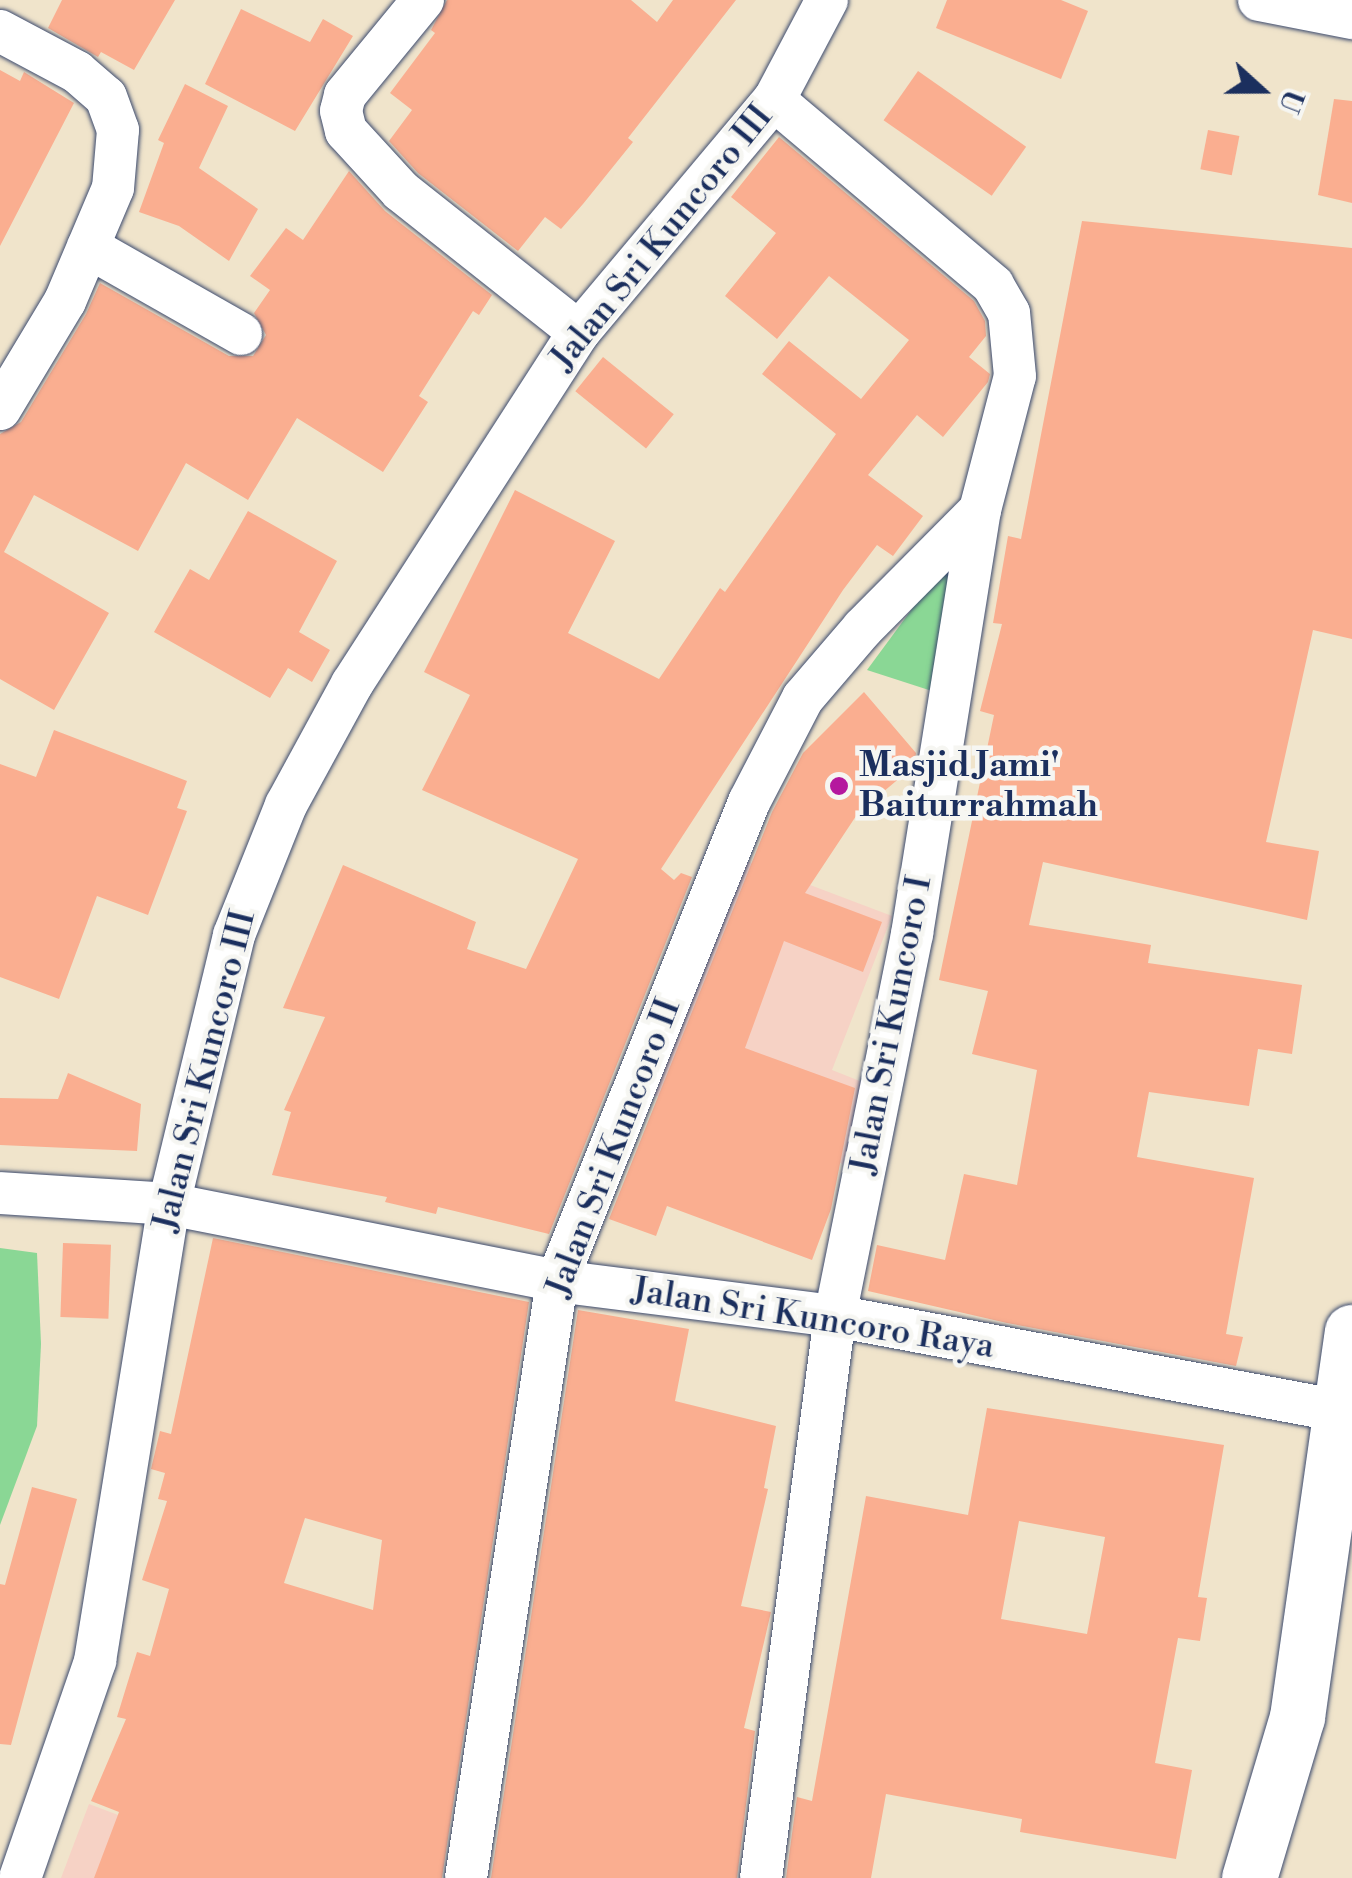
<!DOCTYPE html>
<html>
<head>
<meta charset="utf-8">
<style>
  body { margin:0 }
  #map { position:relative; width:1352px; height:1878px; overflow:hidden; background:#f0e4cb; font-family:"Libre Bodoni",serif }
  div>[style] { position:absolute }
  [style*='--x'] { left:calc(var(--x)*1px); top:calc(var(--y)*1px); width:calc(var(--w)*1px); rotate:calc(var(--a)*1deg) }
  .built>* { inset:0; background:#f6d2c5 }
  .green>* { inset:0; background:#8ad795 }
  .building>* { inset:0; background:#faae90; transform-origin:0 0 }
  .roads { filter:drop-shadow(0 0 2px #3b4a6e) drop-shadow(0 0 2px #3b4a6e) }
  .minor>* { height:42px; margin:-21px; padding:0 21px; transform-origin:21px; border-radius:21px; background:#fff }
  .highway>* { height:55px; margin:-27.5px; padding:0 27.5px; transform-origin:27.5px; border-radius:27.5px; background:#fff }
  .dots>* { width:28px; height:28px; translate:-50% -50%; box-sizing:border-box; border:5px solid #f6f6f2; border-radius:50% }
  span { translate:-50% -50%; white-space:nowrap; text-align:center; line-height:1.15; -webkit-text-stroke:9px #f6f6f2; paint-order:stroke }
  .street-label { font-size:35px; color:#1b2f5e }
  .poi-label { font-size:35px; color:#1b2f5e; font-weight:700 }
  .left { translate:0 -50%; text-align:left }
  .north { position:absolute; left:1212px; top:40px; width:100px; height:100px; -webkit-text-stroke:8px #f6f6f2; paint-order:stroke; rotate:111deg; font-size:28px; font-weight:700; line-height:40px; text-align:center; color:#1b2f5e }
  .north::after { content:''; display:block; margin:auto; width:35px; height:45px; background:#1b2f5e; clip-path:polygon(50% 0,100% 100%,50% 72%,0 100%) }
</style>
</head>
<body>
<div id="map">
  <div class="built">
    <div style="clip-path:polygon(734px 856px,892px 916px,832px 1070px,875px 1087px,848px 1166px,643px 1091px)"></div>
    <div style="clip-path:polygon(89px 1804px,285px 1878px,61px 1878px)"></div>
  </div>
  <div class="green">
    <div style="clip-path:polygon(954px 552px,935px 692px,867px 670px)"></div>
    <div style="clip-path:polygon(0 1248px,37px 1253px,41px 1344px,37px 1426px,0 1525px)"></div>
  </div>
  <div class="building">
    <div style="clip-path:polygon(62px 0,175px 0,134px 70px,101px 52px,98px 57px,48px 28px)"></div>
    <div style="clip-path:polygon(447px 0,631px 0,657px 22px,673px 0,736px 0,628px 138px,633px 142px,583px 204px,561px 229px,545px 217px,518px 251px,418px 173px,389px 141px,412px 110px,390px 93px,435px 33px,431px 30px)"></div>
    <div style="clip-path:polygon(947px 0,1061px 0,1088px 11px,1061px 79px,936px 28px)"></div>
    <div style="clip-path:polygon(241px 9px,310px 42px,323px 19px,353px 36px,295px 131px,205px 84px)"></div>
    <div style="clip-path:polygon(0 70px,20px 81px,24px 72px,74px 103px,0 246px)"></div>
    <div style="left:918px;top:71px;width:132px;height:60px;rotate:35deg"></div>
    <div style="clip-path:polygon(185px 84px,228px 106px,199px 168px,258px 209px,229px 261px,179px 226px,139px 212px,164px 143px,158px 140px)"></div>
    <div style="clip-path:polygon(1334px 99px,1352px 101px,1352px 203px,1318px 195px)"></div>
    <div style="left:1208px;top:130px;width:32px;height:40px;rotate:11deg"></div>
    <div style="clip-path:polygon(779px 137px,974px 301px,985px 321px,986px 336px,969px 357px,990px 374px,988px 382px,943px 437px,917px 415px,868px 475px,923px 516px,893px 556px,877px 545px,843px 590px,661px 869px,674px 880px,681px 873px,692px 877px,549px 1234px,438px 1207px,436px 1214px,385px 1202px,387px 1197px,272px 1175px,291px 1112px,284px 1110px,325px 1017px,283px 1008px,343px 865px,476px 922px,467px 949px,526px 969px,578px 859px,422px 790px,470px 695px,424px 672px,515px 490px,615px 541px,568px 633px,659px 679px,720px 588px,725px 592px,836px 434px,762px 374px,789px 341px,861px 399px,909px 340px,829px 276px,777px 339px,725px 296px,776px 233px,731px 197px)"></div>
    <div style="clip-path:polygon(349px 171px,385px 211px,492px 295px,479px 315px,473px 311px,419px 396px,428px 402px,383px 472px,297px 418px,248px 500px,186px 463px,138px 551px,34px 495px,4px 552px,109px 613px,54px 710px,0 679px,0 434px,21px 422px,86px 314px,100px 283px,229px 356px,253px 356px,266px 335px,254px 313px,270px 290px,250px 276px,286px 228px,303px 240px)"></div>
    <div style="clip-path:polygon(1082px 221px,1352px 248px,1352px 639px,1313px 630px,1266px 842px,1319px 851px,1307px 920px,1043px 862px,1029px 925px,1151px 945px,1148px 963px,1302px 985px,1292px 1054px,1258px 1049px,1249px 1106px,1149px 1092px,1137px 1157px,1254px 1178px,1226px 1334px,1243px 1337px,1236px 1366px,1007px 1323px,868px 1291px,877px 1245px,945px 1260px,964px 1174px,1017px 1185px,1037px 1070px,972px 1054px,988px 991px,939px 980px,994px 715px,980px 711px,1002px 624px,993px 623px,1008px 536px,1021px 539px)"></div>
    <div style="left:603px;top:357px;width:91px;height:44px;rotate:39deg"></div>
    <div style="clip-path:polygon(248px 511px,337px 561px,299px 632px,330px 650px,312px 682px,288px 668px,270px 698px,154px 632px,190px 569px,209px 580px)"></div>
    <div style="clip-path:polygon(864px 692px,916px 753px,914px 766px,858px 813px,805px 893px,882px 922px,863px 972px,784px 941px,745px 1048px,855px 1088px,831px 1209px,812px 1260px,667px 1206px,656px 1236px,609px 1219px,772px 812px,803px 753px)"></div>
    <div style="clip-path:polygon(54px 730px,187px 781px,177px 808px,187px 811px,148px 915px,97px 896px,59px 999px,0 977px,0 764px,36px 777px)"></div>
    <div style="clip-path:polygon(68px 1073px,141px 1104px,137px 1151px,0 1145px,0 1098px,58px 1099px)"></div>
    <div style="clip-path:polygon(evenodd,213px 1238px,529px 1302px,442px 1878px,94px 1878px,119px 1812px,91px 1801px,126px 1719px,117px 1717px,137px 1652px,150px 1656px,169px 1589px,142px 1580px,167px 1501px,158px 1499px,165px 1473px,151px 1469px,160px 1431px,171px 1434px,213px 1238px,305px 1518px,382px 1540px,373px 1610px,284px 1583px,305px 1518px)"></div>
    <div style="left:63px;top:1243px;width:48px;height:74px;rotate:2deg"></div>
    <div style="clip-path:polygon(578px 1310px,689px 1329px,675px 1401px,776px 1426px,764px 1488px,768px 1489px,741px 1606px,771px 1612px,744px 1728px,755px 1731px,737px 1878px,491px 1878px)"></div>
    <div style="clip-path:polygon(evenodd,987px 1408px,1224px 1445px,1198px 1597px,1207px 1598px,1200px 1641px,1178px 1638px,1155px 1763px,1192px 1770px,1176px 1859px,1020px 1832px,1022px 1819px,886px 1794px,871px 1878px,786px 1878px,797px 1797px,812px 1801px,866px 1496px,968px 1515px,987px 1408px,1019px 1521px,1105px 1537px,1087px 1634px,1001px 1619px,1019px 1521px)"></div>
    <div style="clip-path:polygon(32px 1487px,77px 1499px,11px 1745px,0 1744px,0 1584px,5px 1585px)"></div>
  </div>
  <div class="roads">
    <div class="minor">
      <div style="--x:423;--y:0;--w:123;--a:129.4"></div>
      <div style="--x:345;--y:95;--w:16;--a:104"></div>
      <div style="--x:341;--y:111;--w:21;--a:76"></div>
      <div style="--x:346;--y:131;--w:81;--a:47.5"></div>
      <div style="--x:401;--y:191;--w:227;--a:38.4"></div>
      <div style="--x:1259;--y:0;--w:95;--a:11"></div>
      <div style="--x:0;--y:31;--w:87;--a:28"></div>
      <div style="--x:77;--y:72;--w:38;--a:41"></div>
      <div style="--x:106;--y:97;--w:35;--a:70"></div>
      <div style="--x:118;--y:130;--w:58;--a:94.9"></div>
      <div style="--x:113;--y:188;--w:123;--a:113"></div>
      <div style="--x:65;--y:301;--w:126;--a:121"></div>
      <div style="--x:88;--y:247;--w:176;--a:29.6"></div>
      <div style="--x:0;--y:1193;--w:169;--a:3.7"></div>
      <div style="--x:169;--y:1204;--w:396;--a:11.2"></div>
      <div style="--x:557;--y:1281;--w:280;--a:7.2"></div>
      <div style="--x:835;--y:1316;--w:514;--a:10.65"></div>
      <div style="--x:20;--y:1878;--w:230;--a:-70.9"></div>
      <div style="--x:95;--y:1661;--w:463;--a:-80.8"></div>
      <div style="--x:169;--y:1204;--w:277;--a:-76.4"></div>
      <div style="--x:234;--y:935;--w:140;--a:-68.2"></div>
      <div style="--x:286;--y:805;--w:138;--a:-61.4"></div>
      <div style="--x:352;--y:684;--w:419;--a:-57.2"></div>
      <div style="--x:579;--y:332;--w:303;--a:-50"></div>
      <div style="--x:774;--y:100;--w:113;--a:-62.1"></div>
      <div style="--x:466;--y:1878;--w:604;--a:-81.33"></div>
      <div style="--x:557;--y:1281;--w:516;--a:-68.16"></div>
      <div style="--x:749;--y:802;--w:117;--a:-62.6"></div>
      <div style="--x:803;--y:698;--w:92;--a:-49.4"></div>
      <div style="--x:863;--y:628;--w:166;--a:-45.2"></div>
      <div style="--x:761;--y:1878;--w:567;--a:-82.5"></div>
      <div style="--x:835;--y:1316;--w:390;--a:-78.6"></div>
      <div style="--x:912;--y:934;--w:429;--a:-80.9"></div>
      <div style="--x:980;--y:510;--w:138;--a:-75.4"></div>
      <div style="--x:1015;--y:376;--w:63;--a:-95.4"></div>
      <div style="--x:1009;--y:313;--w:32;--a:-120"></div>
      <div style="--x:993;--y:285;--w:287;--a:-139.8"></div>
    </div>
    <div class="highway">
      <div style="--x:1249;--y:1878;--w:168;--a:-73.4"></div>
      <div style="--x:1297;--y:1717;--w:389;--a:-81.9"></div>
    </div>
  </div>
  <div class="dots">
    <div style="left:839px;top:786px;background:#b5179e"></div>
  </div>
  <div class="street-label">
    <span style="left:662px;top:238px;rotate:-51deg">Jalan Sri Kuncoro III</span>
    <span style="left:892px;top:1025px;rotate:-79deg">Jalan Sri Kuncoro I</span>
    <span style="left:205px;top:1071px;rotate:-76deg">Jalan Sri Kuncoro III</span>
    <span style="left:614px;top:1148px;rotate:-69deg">Jalan Sri Kuncoro II</span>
    <span style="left:813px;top:1319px;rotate:9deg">Jalan Sri Kuncoro Raya</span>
  </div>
  <div class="poi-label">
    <span class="left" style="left:859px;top:786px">Masjid Jami'<br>Baiturrahmah</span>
  </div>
  <div class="north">U</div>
</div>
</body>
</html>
